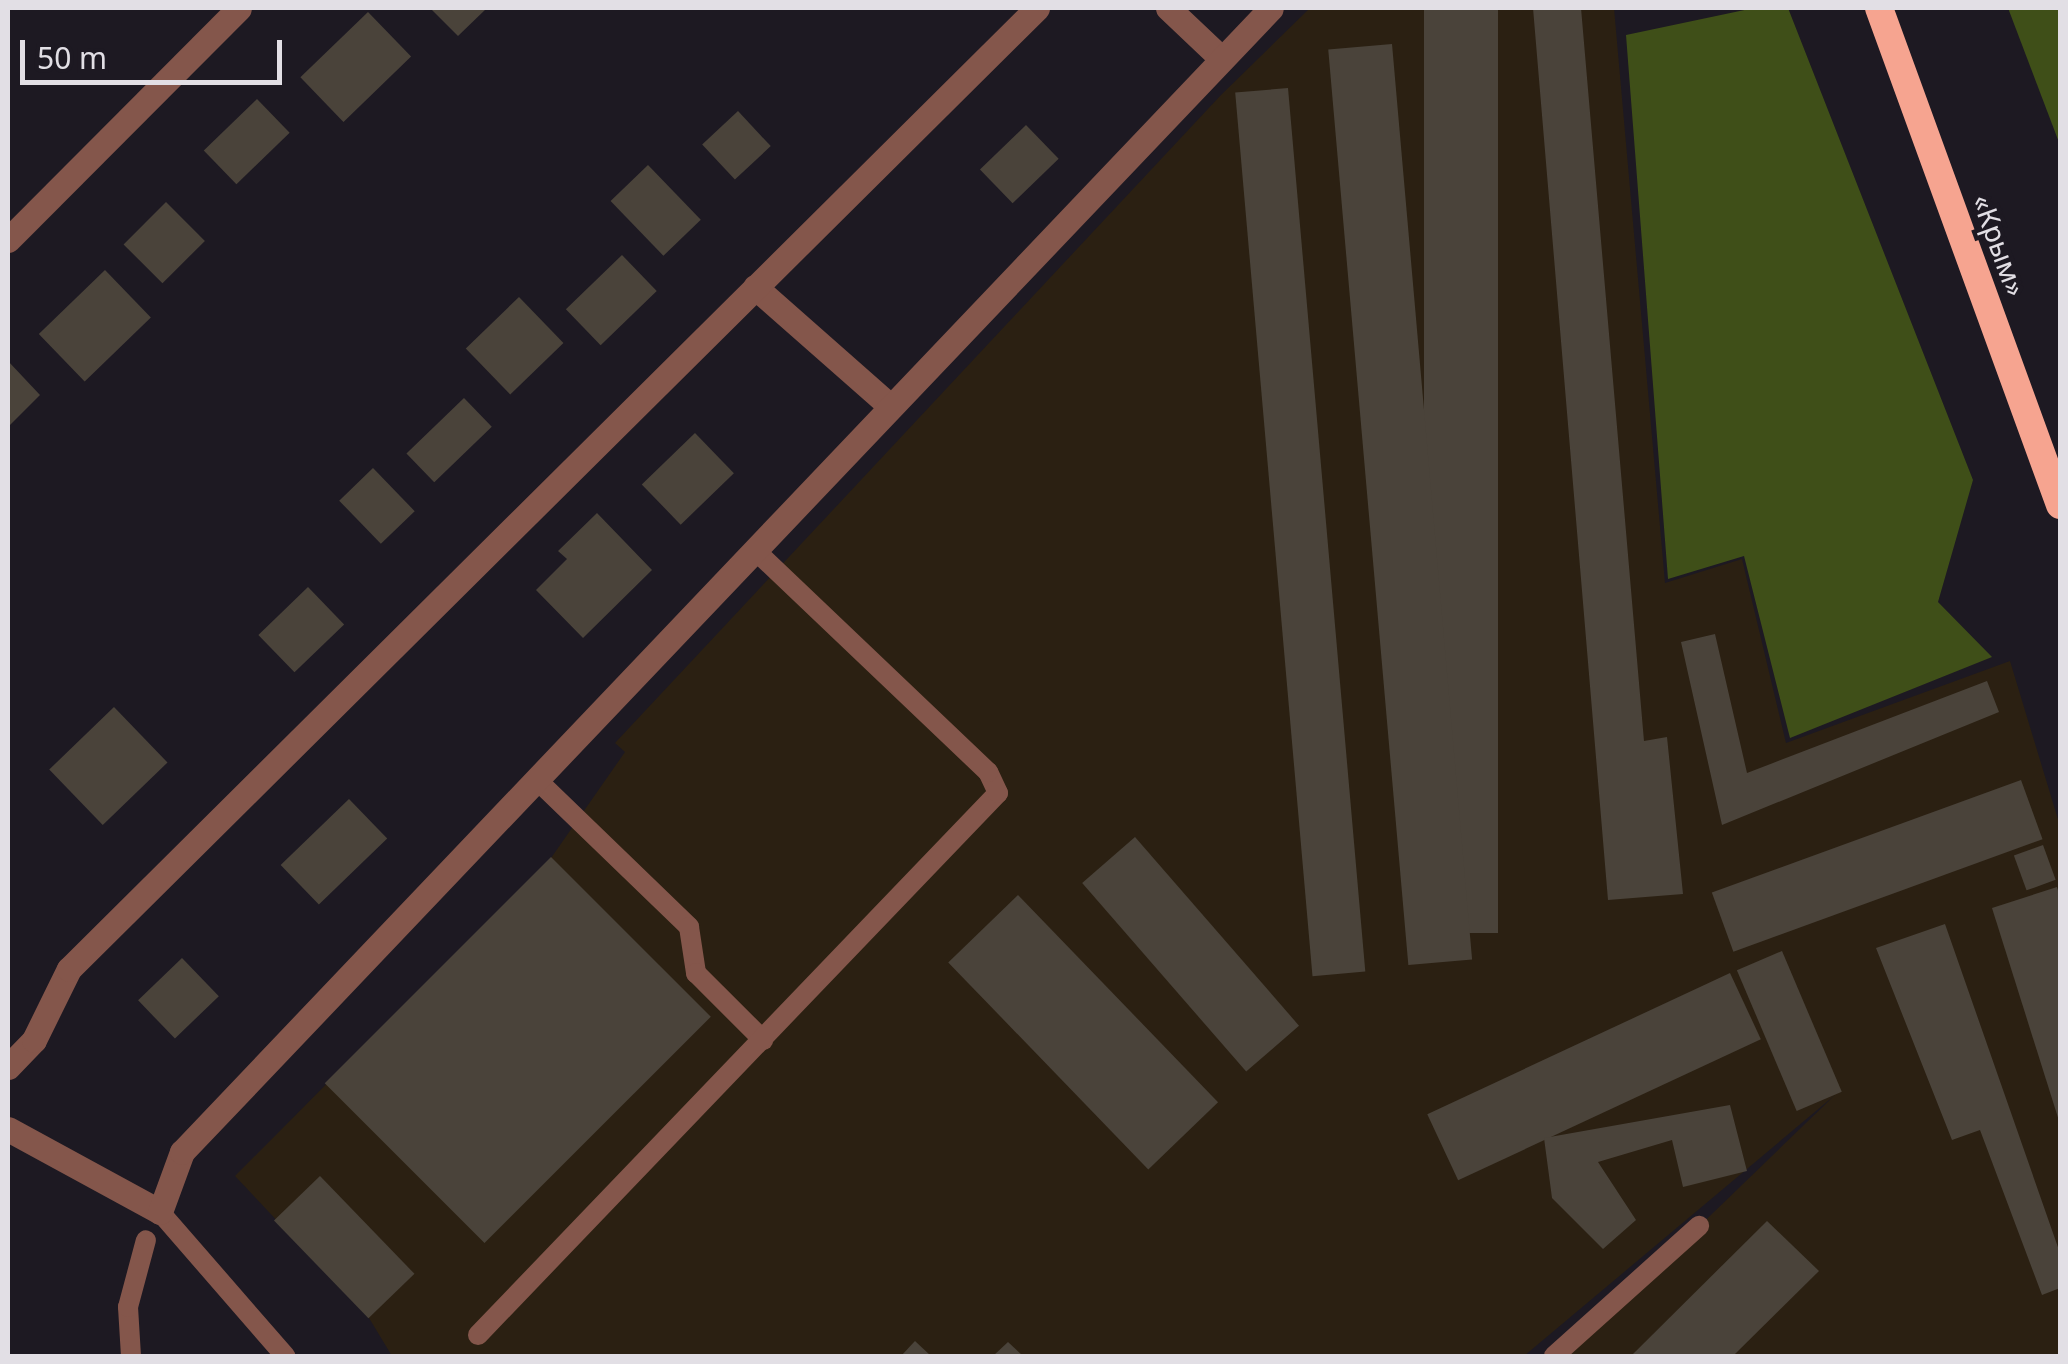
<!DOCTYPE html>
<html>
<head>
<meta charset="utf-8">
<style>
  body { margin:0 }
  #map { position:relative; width:2068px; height:1364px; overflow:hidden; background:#1d1922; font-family:"Noto Sans",sans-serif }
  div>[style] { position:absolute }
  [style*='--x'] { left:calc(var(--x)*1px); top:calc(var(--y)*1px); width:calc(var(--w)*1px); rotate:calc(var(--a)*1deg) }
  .industrial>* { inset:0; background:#2b2012 }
  .forest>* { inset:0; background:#3f4f18 }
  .building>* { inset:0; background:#4a433a; transform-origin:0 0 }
  .service>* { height:20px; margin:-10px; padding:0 10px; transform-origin:10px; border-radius:10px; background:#84564b }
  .minor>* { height:25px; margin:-12.5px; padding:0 12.5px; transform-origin:12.5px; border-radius:12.5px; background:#84564b }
  .trunk>* { height:28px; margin:-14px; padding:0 14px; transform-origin:14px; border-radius:14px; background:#f6a490 }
  span { translate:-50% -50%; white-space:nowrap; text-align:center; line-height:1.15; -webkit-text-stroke:9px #1d1922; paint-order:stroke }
  .street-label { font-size:28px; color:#e2dfe5 }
  .frame { position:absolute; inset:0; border:10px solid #e2dfe5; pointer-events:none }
  .scale { position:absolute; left:20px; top:40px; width:262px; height:45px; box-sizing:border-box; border:5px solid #e2dfe5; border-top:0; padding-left:12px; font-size:30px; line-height:35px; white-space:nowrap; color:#e2dfe5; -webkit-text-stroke:8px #1d1922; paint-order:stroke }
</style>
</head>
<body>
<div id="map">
  <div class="industrial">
    <div style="clip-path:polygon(1310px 8px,1614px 8px,1665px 583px,1742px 559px,1786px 743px,2010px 661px,2060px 826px,2060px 1356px,1565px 1356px,1835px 1095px,1524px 1356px,392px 1356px,369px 1318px,235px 1176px,551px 858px,625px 752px,615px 743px,1221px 95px)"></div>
  </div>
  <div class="forest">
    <div style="clip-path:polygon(1754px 8px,1788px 8px,1973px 480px,1938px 602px,1992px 657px,1790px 738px,1744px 556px,1668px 579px,1626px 35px)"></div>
    <div style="clip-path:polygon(2008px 8px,2060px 8px,2060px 145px)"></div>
  </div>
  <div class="building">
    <div style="clip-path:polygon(430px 8px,487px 8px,458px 36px)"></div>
    <div style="left:1424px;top:8px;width:74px;height:925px"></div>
    <div style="clip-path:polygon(1533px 8px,1581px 8px,1644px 741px,1667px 737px,1683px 894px,1608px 900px)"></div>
    <div style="left:368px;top:12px;width:62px;height:94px;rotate:46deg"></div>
    <div style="left:1392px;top:44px;width:919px;height:64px;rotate:85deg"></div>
    <div style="left:1288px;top:88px;width:887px;height:53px;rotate:85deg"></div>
    <div style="left:257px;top:99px;width:47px;height:74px;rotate:46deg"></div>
    <div style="left:738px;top:111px;width:48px;height:49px;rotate:47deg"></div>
    <div style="left:1026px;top:125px;width:47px;height:64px;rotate:46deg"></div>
    <div style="left:648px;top:165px;width:76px;height:52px;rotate:46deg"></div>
    <div style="left:166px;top:202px;width:55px;height:60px;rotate:45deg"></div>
    <div style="left:622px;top:255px;width:50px;height:78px;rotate:46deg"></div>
    <div style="left:105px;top:270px;width:66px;height:92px;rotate:46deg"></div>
    <div style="left:519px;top:297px;width:64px;height:74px;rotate:46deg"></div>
    <div style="clip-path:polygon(8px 361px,40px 395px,8px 427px)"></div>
    <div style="left:464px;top:398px;width:40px;height:80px;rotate:46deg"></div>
    <div style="left:695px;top:433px;width:56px;height:74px;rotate:46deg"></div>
    <div style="left:373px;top:468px;width:60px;height:47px;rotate:46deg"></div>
    <div style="clip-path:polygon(597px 513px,652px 570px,583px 638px,536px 590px,567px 559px,558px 551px)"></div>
    <div style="left:308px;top:587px;width:52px;height:69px;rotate:46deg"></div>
    <div style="clip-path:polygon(1715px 634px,1747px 773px,1987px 681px,1999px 712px,1722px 825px,1681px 642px)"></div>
    <div style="left:114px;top:707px;width:77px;height:90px;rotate:46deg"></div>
    <div style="left:2021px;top:780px;width:63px;height:329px;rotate:70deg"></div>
    <div style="left:349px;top:799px;width:55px;height:95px;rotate:46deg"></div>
    <div style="left:1135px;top:837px;width:250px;height:70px;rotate:49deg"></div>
    <div style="left:2043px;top:845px;width:37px;height:31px;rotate:70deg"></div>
    <div style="left:551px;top:857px;width:226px;height:320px;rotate:45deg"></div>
    <div style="clip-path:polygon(2057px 887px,2060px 898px,2060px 1124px,1992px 908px)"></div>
    <div style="left:1018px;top:895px;width:288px;height:97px;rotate:46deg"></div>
    <div style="clip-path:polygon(1945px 924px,2060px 1253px,2060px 1288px,2042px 1295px,1980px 1130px,1952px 1140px,1876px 948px)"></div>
    <div style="left:1782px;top:951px;width:153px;height:49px;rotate:67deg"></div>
    <div style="left:182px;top:958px;width:53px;height:61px;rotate:46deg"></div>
    <div style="left:1730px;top:973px;width:73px;height:334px;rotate:65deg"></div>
    <div style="clip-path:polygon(1730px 1105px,1747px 1171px,1683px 1187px,1672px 1140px,1598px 1162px,1636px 1220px,1603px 1249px,1552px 1198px,1544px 1138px)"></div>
    <div style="left:320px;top:1176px;width:136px;height:64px;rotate:46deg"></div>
    <div style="clip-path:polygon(1767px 1221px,1819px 1271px,1733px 1356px,1631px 1356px)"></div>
    <div style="clip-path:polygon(915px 1341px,931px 1356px,901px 1356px)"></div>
    <div style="clip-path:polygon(1008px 1342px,1023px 1356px,993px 1356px)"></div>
  </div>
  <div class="service">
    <div style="--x:536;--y:779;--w:213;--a:44"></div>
    <div style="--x:689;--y:927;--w:47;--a:81.3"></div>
    <div style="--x:696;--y:973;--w:95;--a:45"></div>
    <div style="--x:160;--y:1212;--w:191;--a:49"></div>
    <div style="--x:478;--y:1335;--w:751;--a:-46.19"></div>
    <div style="--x:998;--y:793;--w:23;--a:-115"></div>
    <div style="--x:988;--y:772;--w:322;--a:-136.4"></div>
    <div style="--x:131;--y:1356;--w:49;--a:-93.5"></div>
    <div style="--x:128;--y:1307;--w:69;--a:-75"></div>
    <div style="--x:1554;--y:1356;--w:195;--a:-41.9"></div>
  </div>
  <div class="minor">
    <div style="--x:1168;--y:8;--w:74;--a:43.4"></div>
    <div style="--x:8;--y:240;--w:327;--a:-45.1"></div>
    <div style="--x:755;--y:287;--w:181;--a:41.4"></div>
    <div style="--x:8;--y:1067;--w:37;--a:-46"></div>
    <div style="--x:34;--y:1040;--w:79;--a:-63.8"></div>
    <div style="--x:69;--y:969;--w:1364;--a:-44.79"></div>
    <div style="--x:8;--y:1129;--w:173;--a:28.6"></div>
    <div style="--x:160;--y:1212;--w:64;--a:-69.9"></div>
    <div style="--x:182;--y:1152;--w:1579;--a:-46.41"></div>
  </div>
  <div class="trunk">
    <div style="--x:1879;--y:8;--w:529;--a:69.99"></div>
  </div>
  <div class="street-label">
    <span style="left:2000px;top:245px;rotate:70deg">«Крым»</span>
  </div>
  <div class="frame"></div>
  <div class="scale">50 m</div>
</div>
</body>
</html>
